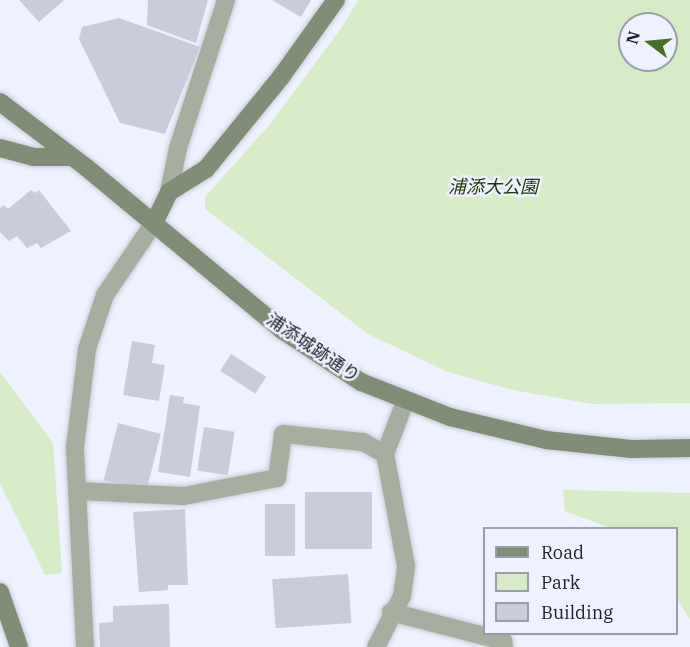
<!DOCTYPE html>
<html>
<head>
<meta charset="utf-8">
<style>
  body { margin:0 }
  #map { position:relative; width:690px; height:647px; overflow:hidden; background:#eef1fe; font-family:"IBM Plex Serif","Noto Sans JP",serif }
  div>[style] { position:absolute }
  [style*='--x'] { left:calc(var(--x)*1px); top:calc(var(--y)*1px); width:calc(var(--w)*1px); rotate:calc(var(--a)*1deg) }
  .green>* { inset:0; background:#d7ebc7 }
  .building>* { inset:0; background:#c8ccdb; transform-origin:0 0 }
  .roads { filter:drop-shadow(0 0 2px #c9cbd7) drop-shadow(0 0 2px #c9cbd7) }
  .lane>* { height:18px; margin:-9px; padding:0 9px; transform-origin:9px; border-radius:9px; background:#a6ae9f }
  .street>* { height:18px; margin:-9px; padding:0 9px; transform-origin:9px; border-radius:9px; background:#a6ae9f }
  .secondary>* { height:18px; margin:-9px; padding:0 9px; transform-origin:9px; border-radius:9px; background:#818e77 }
  span { translate:-50% -50%; white-space:nowrap; text-align:center; line-height:1.15; -webkit-text-stroke:5px #eef1fe; paint-order:stroke }
  .park-label { font-size:18px; color:#1e3600; font-style:italic }
  .street-label { font-size:18px; color:#1e2026 }
  .legend { position:absolute; left:483px; top:527px; width:195px; height:108px; box-sizing:border-box; background:#eef1fe; border:2px solid #9b9da8; margin:0; padding:8px 10px; list-style:none; font-size:18px; color:#1e2026 }
  .legend li { display:flex; align-items:center; gap:12px; height:30px }
  .legend b { width:30px; border:2px solid #9b9da8 }
  .north { position:absolute; left:618px; top:12px; width:60px; height:60px; box-sizing:border-box; background:#eef1fe; border:2px solid #9b9da8; border-radius:50%; rotate:286deg; font-size:16px; font-weight:700; line-height:24px; text-align:center; color:#1e2026 }
  .north::after { content:''; display:block; margin:auto; width:21px; height:27px; background:#4b6e26; clip-path:polygon(50% 0,100% 100%,50% 72%,0 100%) }
</style>
</head>
<body>
<div id="map">
  <div class="green">
    <div style="clip-path:polygon(evenodd,358px 0,690px 0,690px 403px,593px 404px,513px 390px,448px 372px,368px 334px,205px 209px,205px 197px,271px 123px,342px 27px,358px 0,630px 24px,666px 24px,666px 60px,630px 60px,630px 24px)"></div>
    <div style="clip-path:polygon(0 372px,53px 443px,62px 573px,45px 575px,0 483px)"></div>
    <div style="clip-path:polygon(563px 490px,690px 493px,690px 619px,677px 599px,676px 528px,610px 528px,565px 511px)"></div>
  </div>
  <div class="building">
    <div style="clip-path:polygon(19px 0,64px 0,39px 22px)"></div>
    <div style="clip-path:polygon(148px 0,208px 0,196px 43px,147px 25px)"></div>
    <div style="clip-path:polygon(272px 0,311px 0,301px 17px)"></div>
    <div style="clip-path:polygon(119px 18px,200px 47px,165px 134px,120px 123px,79px 39px,82px 27px)"></div>
    <div style="clip-path:polygon(31px 190px,35px 193px,39px 190px,71px 231px,41px 248px,37px 243px,27px 248px,17px 236px,9px 241px,0 232px,0 208px,4px 205px,8px 209px)"></div>
    <div style="clip-path:polygon(132px 341px,155px 345px,152px 363px,165px 365px,159px 401px,123px 395px)"></div>
    <div style="left:231px;top:354px;width:42px;height:20px;rotate:33deg"></div>
    <div style="clip-path:polygon(170px 395px,184px 397px,183px 403px,200px 406px,190px 477px,158px 472px)"></div>
    <div style="left:118px;top:423px;width:44px;height:59px;rotate:14deg"></div>
    <div style="left:204px;top:427px;width:31px;height:44px;rotate:9deg"></div>
    <div style="left:305px;top:492px;width:67px;height:57px"></div>
    <div style="left:295px;top:504px;width:52px;height:30px;rotate:90deg"></div>
    <div style="clip-path:polygon(185px 509px,188px 585px,168px 585px,168px 590px,139px 592px,133px 512px)"></div>
    <div style="left:348px;top:574px;width:49px;height:76px;rotate:86deg"></div>
    <div style="clip-path:polygon(169px 604px,170px 647px,100px 647px,99px 623px,113px 622px,113px 606px)"></div>
  </div>
  <div class="roads">
    <div class="lane">
      <div style="--x:391;--y:612;--w:116;--a:14.5"></div>
      <div style="--x:503;--y:641;--w:6;--a:81"></div>
    </div>
    <div class="street">
      <div style="--x:169;--y:192;--w:45;--a:-78.4"></div>
      <div style="--x:178;--y:148;--w:156;--a:-72"></div>
      <div style="--x:77;--y:491;--w:107;--a:2.7"></div>
      <div style="--x:184;--y:496;--w:95;--a:-11"></div>
      <div style="--x:277;--y:478;--w:44;--a:-82.2"></div>
      <div style="--x:283;--y:434;--w:80;--a:5.7"></div>
      <div style="--x:363;--y:442;--w:25;--a:29"></div>
      <div style="--x:85;--y:647;--w:200;--a:-92.9"></div>
      <div style="--x:75;--y:447;--w:99;--a:-83"></div>
      <div style="--x:87;--y:349;--w:57;--a:-71.6"></div>
      <div style="--x:105;--y:295;--w:87;--a:-55.8"></div>
      <div style="--x:376;--y:647;--w:57;--a:-63"></div>
      <div style="--x:402;--y:596;--w:30;--a:-82"></div>
      <div style="--x:406;--y:566;--w:114;--a:-100.6"></div>
      <div style="--x:385;--y:454;--w:56;--a:-69"></div>
    </div>
    <div class="secondary">
      <div style="--x:0;--y:102;--w:109;--a:37.2"></div>
      <div style="--x:87;--y:168;--w:254;--a:39.7"></div>
      <div style="--x:282;--y:330;--w:95;--a:33.4"></div>
      <div style="--x:361;--y:382;--w:96;--a:21.5"></div>
      <div style="--x:450;--y:417;--w:99;--a:13.5"></div>
      <div style="--x:546;--y:440;--w:86;--a:6"></div>
      <div style="--x:632;--y:449;--w:58;--a:-1"></div>
      <div style="--x:0;--y:148;--w:35;--a:15"></div>
      <div style="--x:34;--y:157;--w:38;--a:0"></div>
      <div style="--x:154;--y:223;--w:34;--a:-64"></div>
      <div style="--x:169;--y:192;--w:44;--a:-31.9"></div>
      <div style="--x:206;--y:169;--w:119;--a:-50.8"></div>
      <div style="--x:281;--y:77;--w:95;--a:-54.5"></div>
      <div style="--x:0;--y:592;--w:58;--a:70.9"></div>
    </div>
  </div>
  <div class="park-label">
    <span style="left:493px;top:187px">浦添大公園</span>
  </div>
  <div class="street-label">
    <span style="left:313px;top:348px;rotate:34deg">浦添城跡通り</span>
  </div>
  <ul class="legend">
  <li><b style="height:8px;background:#818e77"></b>Road</li>
  <li><b style="height:16px;background:#d7ebc7"></b>Park</li>
  <li><b style="height:16px;background:#c8ccdb"></b>Building</li>
  </ul>
  <div class="north">N</div>
</div>
</body>
</html>
